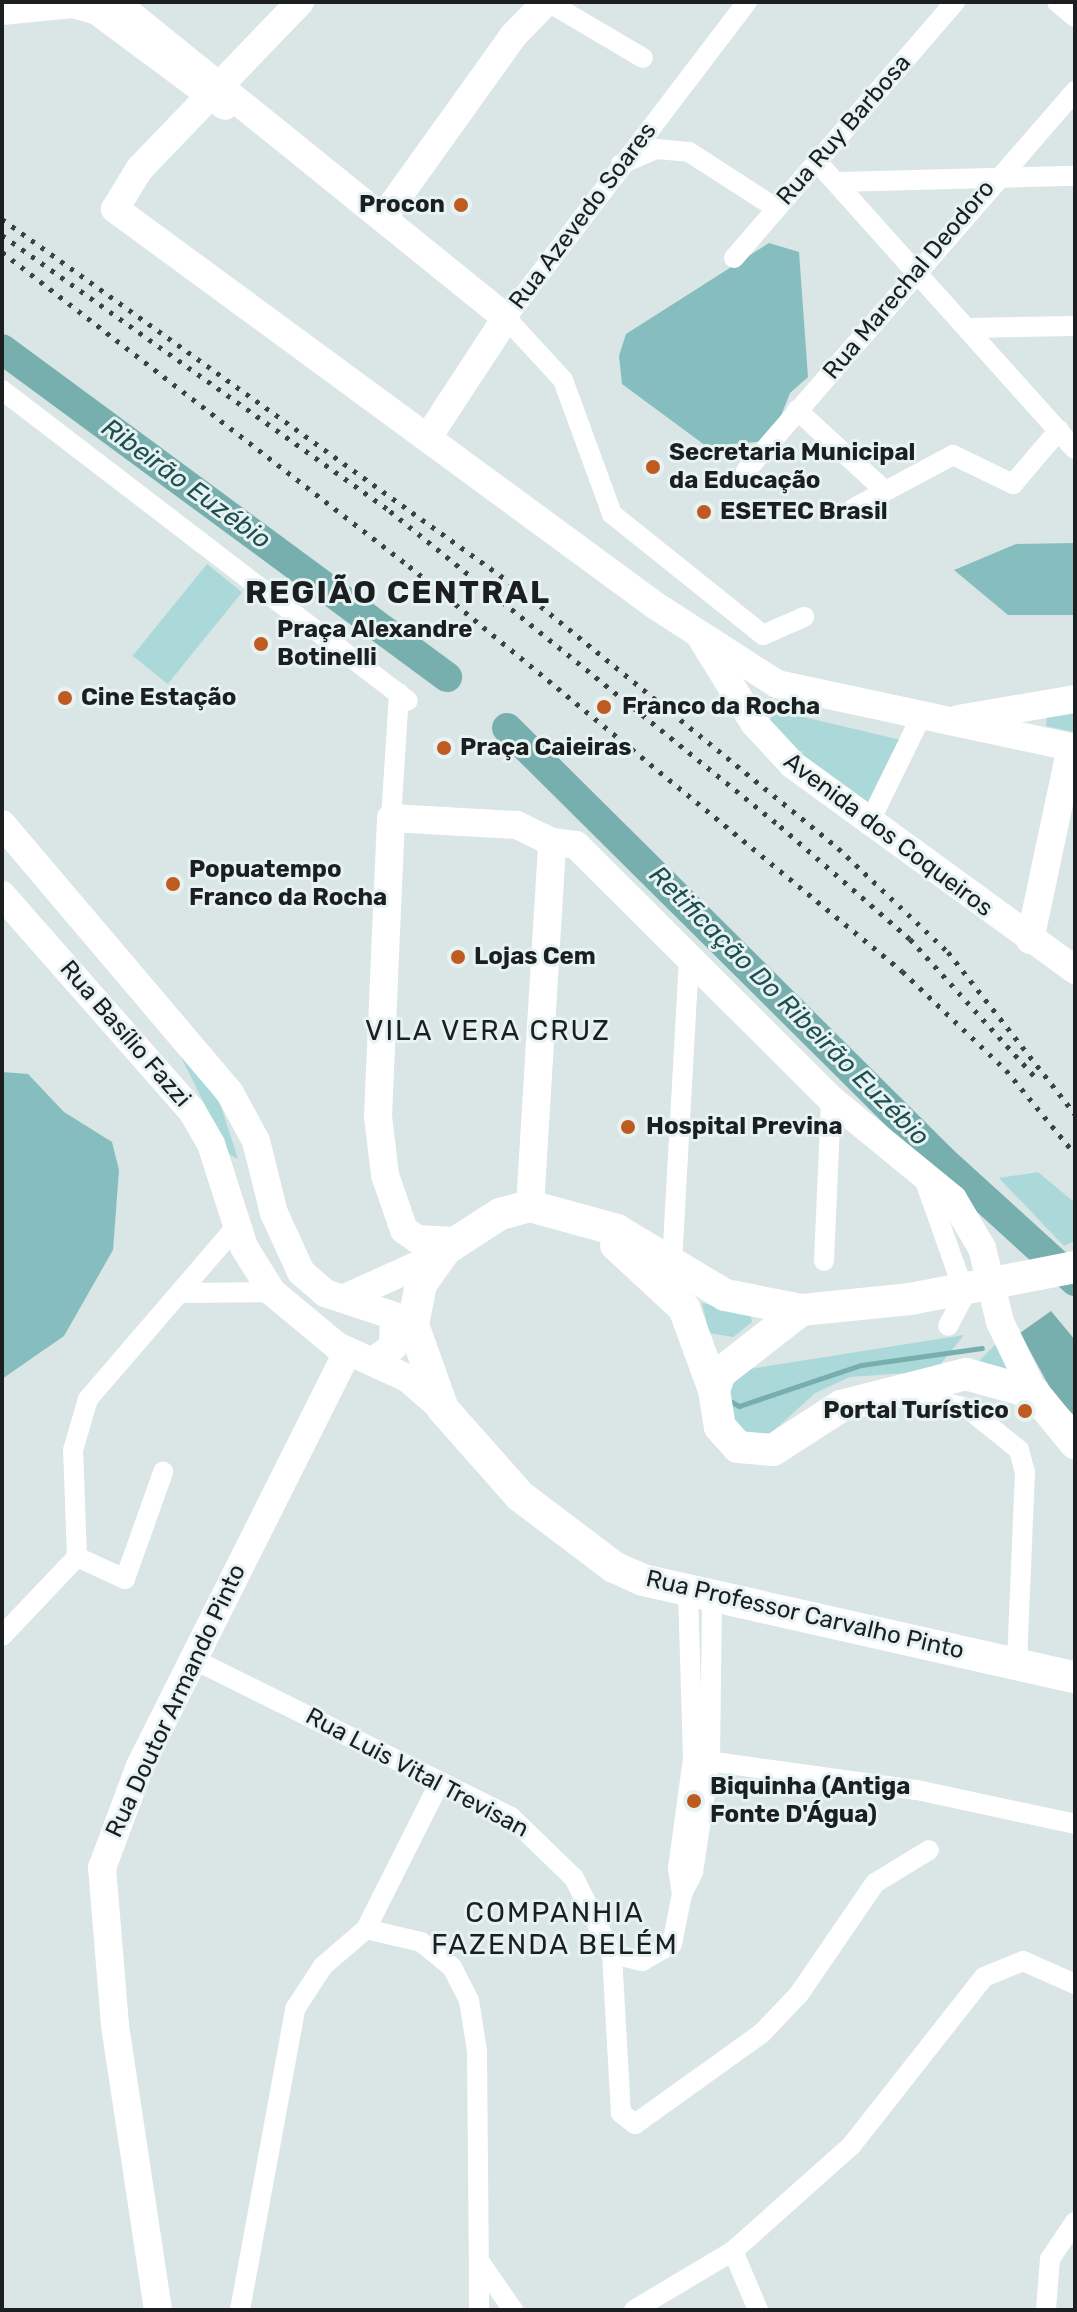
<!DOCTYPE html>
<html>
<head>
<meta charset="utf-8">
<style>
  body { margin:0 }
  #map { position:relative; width:1077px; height:2312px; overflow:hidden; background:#dae5e5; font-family:Rubik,sans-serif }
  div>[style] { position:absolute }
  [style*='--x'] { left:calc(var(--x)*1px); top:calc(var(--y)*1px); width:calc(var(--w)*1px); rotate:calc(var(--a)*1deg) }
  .green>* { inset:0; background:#abd8d9; transform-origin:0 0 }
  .forest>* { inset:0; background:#86bebf }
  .water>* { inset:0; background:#77afaf }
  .stream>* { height:5px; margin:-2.5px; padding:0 2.5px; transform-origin:2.5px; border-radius:2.5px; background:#77afaf }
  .river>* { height:30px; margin:-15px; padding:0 15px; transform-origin:15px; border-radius:15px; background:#77afaf }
  .street>* { height:20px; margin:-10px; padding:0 10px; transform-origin:10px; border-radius:10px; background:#fff }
  .secondary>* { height:28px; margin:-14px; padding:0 14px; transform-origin:14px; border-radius:14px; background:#fff }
  .primary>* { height:32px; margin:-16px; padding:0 16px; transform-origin:16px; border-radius:16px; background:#fff }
  .rail>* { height:5px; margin-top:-2.5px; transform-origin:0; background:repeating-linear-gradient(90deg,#3c4141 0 4px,transparent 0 12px) }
  .dots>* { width:22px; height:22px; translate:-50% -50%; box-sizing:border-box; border:4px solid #e7f2f2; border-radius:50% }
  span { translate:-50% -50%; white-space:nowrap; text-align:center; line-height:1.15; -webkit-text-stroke:6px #e7f2f2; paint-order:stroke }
  .street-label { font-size:24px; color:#1b1f1f }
  .poi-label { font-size:24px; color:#1b1f1f; font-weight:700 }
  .right { translate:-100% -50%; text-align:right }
  .left { translate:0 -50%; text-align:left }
  .water-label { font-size:26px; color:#1d4f50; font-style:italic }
  .quarter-label { font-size:28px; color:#1b1f1f; letter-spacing:2px }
  .district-label { font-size:32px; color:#1b1f1f; font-weight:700; letter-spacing:2px }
  .frame { position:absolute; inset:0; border:4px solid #1b1f1f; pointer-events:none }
</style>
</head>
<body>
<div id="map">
  <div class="green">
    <div style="left:207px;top:564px;width:45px;height:118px;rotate:39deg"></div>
    <div style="clip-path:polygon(1075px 710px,1074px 732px,1046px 726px,1047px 716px)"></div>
    <div style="clip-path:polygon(778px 711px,901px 740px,863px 817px,767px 722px)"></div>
    <div style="clip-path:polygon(176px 1047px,220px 1103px,238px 1159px,230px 1155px)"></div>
    <div style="clip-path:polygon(1038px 1172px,1074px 1202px,1075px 1241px,1064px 1246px,999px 1178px)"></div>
    <div style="clip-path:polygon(702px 1303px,750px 1313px,752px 1322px,733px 1337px,709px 1333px)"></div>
    <div style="clip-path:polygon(964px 1335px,935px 1371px,850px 1377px,815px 1393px,769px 1435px,734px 1431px,724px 1392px,743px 1370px)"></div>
    <div style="clip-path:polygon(999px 1341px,1010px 1376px,972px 1371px,980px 1360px)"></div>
  </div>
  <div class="forest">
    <div style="clip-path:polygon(769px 243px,799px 252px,808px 377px,790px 393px,771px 441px,706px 446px,622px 384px,619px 356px,626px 334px)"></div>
    <div style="clip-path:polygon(1075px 543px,1075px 615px,1008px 615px,954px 570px,1016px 544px)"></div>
    <div style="clip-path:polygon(2px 1072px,28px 1074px,64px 1112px,112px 1142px,119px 1170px,113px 1250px,64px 1336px,2px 1379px)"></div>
  </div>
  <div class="water">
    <div style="clip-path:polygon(1051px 1311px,1075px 1340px,1075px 1416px,1055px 1397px,1020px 1333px)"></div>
  </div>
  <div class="stream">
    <div style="--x:728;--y:1400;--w:13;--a:29"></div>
    <div style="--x:739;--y:1406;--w:129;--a:-18.6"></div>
    <div style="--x:861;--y:1365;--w:122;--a:-8"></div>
  </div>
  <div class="river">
    <div style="--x:2;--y:349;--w:553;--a:36.39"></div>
    <div style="--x:507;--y:728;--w:612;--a:44.8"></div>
    <div style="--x:941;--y:1159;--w:181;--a:42.3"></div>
  </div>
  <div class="street">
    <div style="--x:548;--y:2;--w:110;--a:30.5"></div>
    <div style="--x:747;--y:2;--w:397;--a:127.3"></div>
    <div style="--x:506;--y:318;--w:84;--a:47.4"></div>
    <div style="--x:563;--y:380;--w:143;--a:69.9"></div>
    <div style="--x:612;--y:514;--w:193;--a:38.7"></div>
    <div style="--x:763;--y:635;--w:45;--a:-23.7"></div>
    <div style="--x:1057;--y:2;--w:23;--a:40"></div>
    <div style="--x:621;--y:164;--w:38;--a:-23"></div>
    <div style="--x:656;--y:149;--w:33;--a:5"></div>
    <div style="--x:689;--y:152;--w:103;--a:32.8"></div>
    <div style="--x:819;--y:164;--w:383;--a:48.1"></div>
    <div style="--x:838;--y:182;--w:237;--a:-1.5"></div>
    <div style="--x:734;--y:258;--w:338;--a:-49.2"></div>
    <div style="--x:969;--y:328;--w:106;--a:-1.1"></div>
    <div style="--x:2;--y:390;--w:511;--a:37.45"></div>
    <div style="--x:797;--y:410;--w:120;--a:42.6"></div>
    <div style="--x:746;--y:471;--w:503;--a:-49.11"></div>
    <div style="--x:854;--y:508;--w:112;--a:-28.2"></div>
    <div style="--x:953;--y:455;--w:67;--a:25.8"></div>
    <div style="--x:1013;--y:484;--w:71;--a:-49.6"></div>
    <div style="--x:391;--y:818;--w:125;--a:-86.3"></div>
    <div style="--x:868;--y:825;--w:123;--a:-63.9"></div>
    <div style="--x:926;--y:1184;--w:117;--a:70.5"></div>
    <div style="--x:965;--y:1294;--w:36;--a:118"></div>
    <div style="--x:824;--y:1261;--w:162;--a:-87.5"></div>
    <div style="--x:672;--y:1263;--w:305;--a:-86.8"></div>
    <div style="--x:183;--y:1293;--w:89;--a:-0.6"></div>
    <div style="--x:906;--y:1394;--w:63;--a:12.9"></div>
    <div style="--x:967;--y:1408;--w:67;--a:38.9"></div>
    <div style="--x:1019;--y:1450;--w:23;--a:75"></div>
    <div style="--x:1025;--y:1472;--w:191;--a:92.4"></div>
    <div style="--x:77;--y:1557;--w:53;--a:24.6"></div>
    <div style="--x:125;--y:1579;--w:114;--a:-70.4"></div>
    <div style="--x:2;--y:1636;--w:109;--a:-46.5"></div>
    <div style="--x:77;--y:1557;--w:107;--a:-92.1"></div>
    <div style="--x:73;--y:1450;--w:53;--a:-73.6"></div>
    <div style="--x:88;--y:1399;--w:228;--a:-49.3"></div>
    <div style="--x:193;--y:1659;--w:355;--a:26.4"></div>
    <div style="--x:511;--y:1817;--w:88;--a:44.1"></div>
    <div style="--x:574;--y:1878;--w:85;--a:63.4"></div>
    <div style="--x:612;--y:1954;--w:31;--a:13"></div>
    <div style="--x:642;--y:1961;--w:34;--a:-30"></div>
    <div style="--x:672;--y:1944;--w:51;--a:-78.7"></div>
    <div style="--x:682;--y:1894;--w:26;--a:-99"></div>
    <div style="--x:678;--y:1868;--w:110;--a:-82.2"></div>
    <div style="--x:693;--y:1759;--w:169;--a:-91.7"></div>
    <div style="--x:693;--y:1759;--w:226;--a:7.9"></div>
    <div style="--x:917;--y:1790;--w:162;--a:12.1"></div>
    <div style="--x:682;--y:1894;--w:25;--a:-63"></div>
    <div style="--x:693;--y:1872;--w:112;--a:-81.3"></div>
    <div style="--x:710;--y:1761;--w:166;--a:-89.3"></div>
    <div style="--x:366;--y:1929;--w:57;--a:13.3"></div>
    <div style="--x:421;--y:1942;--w:40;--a:39"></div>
    <div style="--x:452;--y:1967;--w:37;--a:63"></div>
    <div style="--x:469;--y:2000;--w:52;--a:81.1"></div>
    <div style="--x:477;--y:2051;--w:210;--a:89.5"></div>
    <div style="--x:479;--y:2261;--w:60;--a:55.2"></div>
    <div style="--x:612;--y:1954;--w:159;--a:86.8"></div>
    <div style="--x:621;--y:2113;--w:18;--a:38"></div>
    <div style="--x:635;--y:2124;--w:156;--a:-35.6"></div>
    <div style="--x:762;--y:2033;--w:54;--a:-46.5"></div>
    <div style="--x:799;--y:1994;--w:135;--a:-55.6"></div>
    <div style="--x:875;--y:1883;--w:63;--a:-31.4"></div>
    <div style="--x:733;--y:2251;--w:64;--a:67"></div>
    <div style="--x:240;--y:2310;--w:306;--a:-79.6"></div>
    <div style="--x:295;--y:2009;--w:51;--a:-56.9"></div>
    <div style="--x:323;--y:1966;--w:57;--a:-40.7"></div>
    <div style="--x:366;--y:1929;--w:162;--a:-63.3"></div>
    <div style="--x:479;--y:2310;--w:48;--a:-90"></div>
    <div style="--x:634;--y:2310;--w:115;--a:-30.8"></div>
    <div style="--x:733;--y:2251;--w:158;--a:-41.7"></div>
    <div style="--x:851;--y:2146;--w:215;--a:-51.8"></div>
    <div style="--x:984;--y:1977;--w:42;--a:-22.3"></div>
    <div style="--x:1023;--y:1961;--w:57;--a:23.9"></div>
    <div style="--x:1046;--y:2310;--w:51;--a:-85.5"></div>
    <div style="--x:1050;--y:2259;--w:45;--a:-56"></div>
  </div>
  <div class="secondary">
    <div style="--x:115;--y:2;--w:503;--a:38.94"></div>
    <div style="--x:506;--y:318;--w:142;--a:123.2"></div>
    <div style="--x:300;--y:2;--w:231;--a:133.9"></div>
    <div style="--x:140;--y:168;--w:48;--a:121.4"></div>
    <div style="--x:115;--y:209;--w:671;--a:36.27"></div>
    <div style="--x:656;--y:606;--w:144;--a:32.8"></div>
    <div style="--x:777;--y:684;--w:305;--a:12.1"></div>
    <div style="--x:2;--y:11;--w:71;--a:-5.6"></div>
    <div style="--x:73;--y:4;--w:25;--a:16"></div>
    <div style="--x:97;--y:11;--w:159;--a:36.6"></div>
    <div style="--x:385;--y:215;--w:220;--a:-54.4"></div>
    <div style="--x:513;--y:36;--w:47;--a:-45.9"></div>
    <div style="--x:702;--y:639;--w:99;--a:58.2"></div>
    <div style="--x:754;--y:723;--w:57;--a:47.1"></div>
    <div style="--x:793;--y:765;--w:349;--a:36"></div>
    <div style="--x:958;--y:719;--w:119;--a:-9.7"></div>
    <div style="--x:2;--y:824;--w:353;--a:49.7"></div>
    <div style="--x:230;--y:1093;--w:55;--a:61.6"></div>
    <div style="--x:256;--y:1141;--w:74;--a:76"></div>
    <div style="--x:274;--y:1213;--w:65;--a:65.4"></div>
    <div style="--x:301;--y:1272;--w:32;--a:41"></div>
    <div style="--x:325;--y:1293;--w:73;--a:18.4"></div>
    <div style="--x:394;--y:1316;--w:31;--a:92"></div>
    <div style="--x:393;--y:1347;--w:24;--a:145"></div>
    <div style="--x:552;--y:842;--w:24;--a:7"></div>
    <div style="--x:576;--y:845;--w:360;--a:44.9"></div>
    <div style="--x:831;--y:1099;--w:158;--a:39.3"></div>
    <div style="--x:953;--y:1199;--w:57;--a:59.4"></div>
    <div style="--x:982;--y:1248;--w:76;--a:76.3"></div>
    <div style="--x:1000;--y:1322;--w:79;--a:64.4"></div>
    <div style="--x:2;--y:895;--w:288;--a:48.7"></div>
    <div style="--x:192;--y:1111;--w:38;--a:60"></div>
    <div style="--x:211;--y:1144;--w:108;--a:72.2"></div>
    <div style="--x:244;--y:1247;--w:53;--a:58.1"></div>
    <div style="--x:272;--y:1292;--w:85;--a:39.7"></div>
    <div style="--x:337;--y:1346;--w:77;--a:24.6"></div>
    <div style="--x:407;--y:1378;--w:48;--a:40.7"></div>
    <div style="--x:1030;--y:940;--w:197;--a:-78"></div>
    <div style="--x:530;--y:1206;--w:365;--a:-86.5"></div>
    <div style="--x:454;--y:1241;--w:37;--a:-177"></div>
    <div style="--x:417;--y:1239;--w:16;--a:-145"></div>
    <div style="--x:404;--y:1230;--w:58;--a:-109.1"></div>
    <div style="--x:385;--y:1175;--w:59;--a:-96.8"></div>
    <div style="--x:378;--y:1116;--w:298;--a:-87.5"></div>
    <div style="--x:391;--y:818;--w:126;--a:3.2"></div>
    <div style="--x:517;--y:825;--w:39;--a:26"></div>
    <div style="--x:347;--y:1297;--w:102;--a:-24.3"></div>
    <div style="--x:158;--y:2310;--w:288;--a:-98.6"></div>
    <div style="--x:115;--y:2025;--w:158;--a:-94.7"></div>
    <div style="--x:102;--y:1868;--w:109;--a:-69.6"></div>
    <div style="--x:140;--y:1766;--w:462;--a:-63.4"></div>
  </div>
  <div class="primary">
    <div style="--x:616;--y:1245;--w:93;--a:42.8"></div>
    <div style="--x:684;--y:1308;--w:87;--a:69.9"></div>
    <div style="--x:1075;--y:1267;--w:168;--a:169"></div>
    <div style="--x:910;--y:1299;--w:110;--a:174.2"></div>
    <div style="--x:801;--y:1310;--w:77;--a:-168.8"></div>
    <div style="--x:725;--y:1295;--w:126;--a:-149"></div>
    <div style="--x:617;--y:1230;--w:90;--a:-164.6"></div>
    <div style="--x:530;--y:1206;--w:31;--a:165"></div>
    <div style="--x:500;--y:1214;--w:64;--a:147.1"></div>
    <div style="--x:446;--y:1249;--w:43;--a:125.5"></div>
    <div style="--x:421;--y:1284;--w:42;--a:101"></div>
    <div style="--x:413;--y:1325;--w:89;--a:70.3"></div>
    <div style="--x:443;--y:1409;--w:116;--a:48.5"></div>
    <div style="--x:520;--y:1496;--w:118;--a:37.1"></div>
    <div style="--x:614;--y:1567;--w:32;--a:24"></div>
    <div style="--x:643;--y:1580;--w:443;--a:12.7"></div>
    <div style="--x:801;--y:1310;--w:103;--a:142.1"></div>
    <div style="--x:720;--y:1373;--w:18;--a:109"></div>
    <div style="--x:714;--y:1390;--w:37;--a:81"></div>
    <div style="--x:720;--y:1427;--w:27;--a:48"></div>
    <div style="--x:738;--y:1447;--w:35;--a:5"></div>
    <div style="--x:773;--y:1450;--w:81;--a:-32.9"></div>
    <div style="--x:841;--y:1406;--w:129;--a:-14.4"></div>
    <div style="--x:966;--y:1374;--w:71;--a:15.6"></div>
    <div style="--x:1034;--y:1393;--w:65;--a:50.6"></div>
  </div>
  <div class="rail">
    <div style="--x:2;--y:219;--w:639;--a:35.58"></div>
    <div style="--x:522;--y:591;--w:407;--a:39.1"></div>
    <div style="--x:838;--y:848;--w:151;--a:43.4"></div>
    <div style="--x:948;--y:952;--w:206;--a:51.9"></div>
    <div style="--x:2;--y:235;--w:476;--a:35.4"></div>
    <div style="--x:390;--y:511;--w:501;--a:38.93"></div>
    <div style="--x:780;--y:826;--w:172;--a:41"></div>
    <div style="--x:910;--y:939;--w:186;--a:47.8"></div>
    <div style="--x:2;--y:252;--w:514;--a:37.65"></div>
    <div style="--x:409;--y:566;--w:638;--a:39.4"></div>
    <div style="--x:902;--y:971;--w:144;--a:43.6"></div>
    <div style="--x:1006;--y:1070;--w:109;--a:50.6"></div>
  </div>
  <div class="dots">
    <div style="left:461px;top:205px;background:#be5b20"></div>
    <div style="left:653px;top:467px;background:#be5b20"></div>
    <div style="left:704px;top:512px;background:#be5b20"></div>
    <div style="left:261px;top:644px;background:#be5b20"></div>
    <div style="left:65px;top:698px;background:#be5b20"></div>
    <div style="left:604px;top:707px;background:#be5b20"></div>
    <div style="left:444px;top:748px;background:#be5b20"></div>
    <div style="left:173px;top:884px;background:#be5b20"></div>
    <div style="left:458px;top:957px;background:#be5b20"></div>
    <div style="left:628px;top:1127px;background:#be5b20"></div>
    <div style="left:1025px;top:1411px;background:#be5b20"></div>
    <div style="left:694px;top:1801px;background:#be5b20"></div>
  </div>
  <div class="street-label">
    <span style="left:844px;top:130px;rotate:-49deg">Rua Ruy Barbosa</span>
    <span style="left:583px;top:216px;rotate:-53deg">Rua Azevedo Soares</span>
    <span style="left:909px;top:280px;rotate:-50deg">Rua Marechal Deodoro</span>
    <span style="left:888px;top:835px;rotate:37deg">Avenida dos Coqueiros</span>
    <span style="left:125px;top:1034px;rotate:49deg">Rua Basílio Fazzi</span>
    <span style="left:805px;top:1615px;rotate:13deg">Rua Professor Carvalho Pinto</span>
    <span style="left:176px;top:1701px;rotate:-65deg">Rua Doutor Armando Pinto</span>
    <span style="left:417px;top:1773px;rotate:28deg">Rua Luis Vital Trevisan</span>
  </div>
  <div class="poi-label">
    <span class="right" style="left:445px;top:205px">Procon</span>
    <span class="left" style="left:669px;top:467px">Secretaria Municipal<br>da Educação</span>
    <span class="left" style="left:720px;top:512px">ESETEC Brasil</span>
    <span class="left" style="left:277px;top:644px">Praça Alexandre<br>Botinelli</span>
    <span class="left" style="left:81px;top:698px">Cine Estação</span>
    <span class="left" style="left:622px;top:707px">Franco da Rocha</span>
    <span class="left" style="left:460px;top:748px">Praça Caieiras</span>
    <span class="left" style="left:189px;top:884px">Popuatempo<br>Franco da Rocha</span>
    <span class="left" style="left:474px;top:957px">Lojas Cem</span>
    <span class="left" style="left:646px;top:1127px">Hospital Previna</span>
    <span class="right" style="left:1009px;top:1411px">Portal Turístico</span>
    <span class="left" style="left:710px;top:1801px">Biquinha (Antiga<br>Fonte D'Água)</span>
  </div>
  <div class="water-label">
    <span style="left:186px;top:484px;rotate:36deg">Ribeirão Euzébio</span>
    <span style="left:789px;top:1006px;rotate:45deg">Retificação Do Ribeirão Euzébio</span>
  </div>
  <div class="quarter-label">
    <span style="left:488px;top:1031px">VILA VERA CRUZ</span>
    <span style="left:555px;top:1929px">COMPANHIA<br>FAZENDA BELÉM</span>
  </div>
  <div class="district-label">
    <span style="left:398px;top:592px">REGIÃO CENTRAL</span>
  </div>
  <div class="frame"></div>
</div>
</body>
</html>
